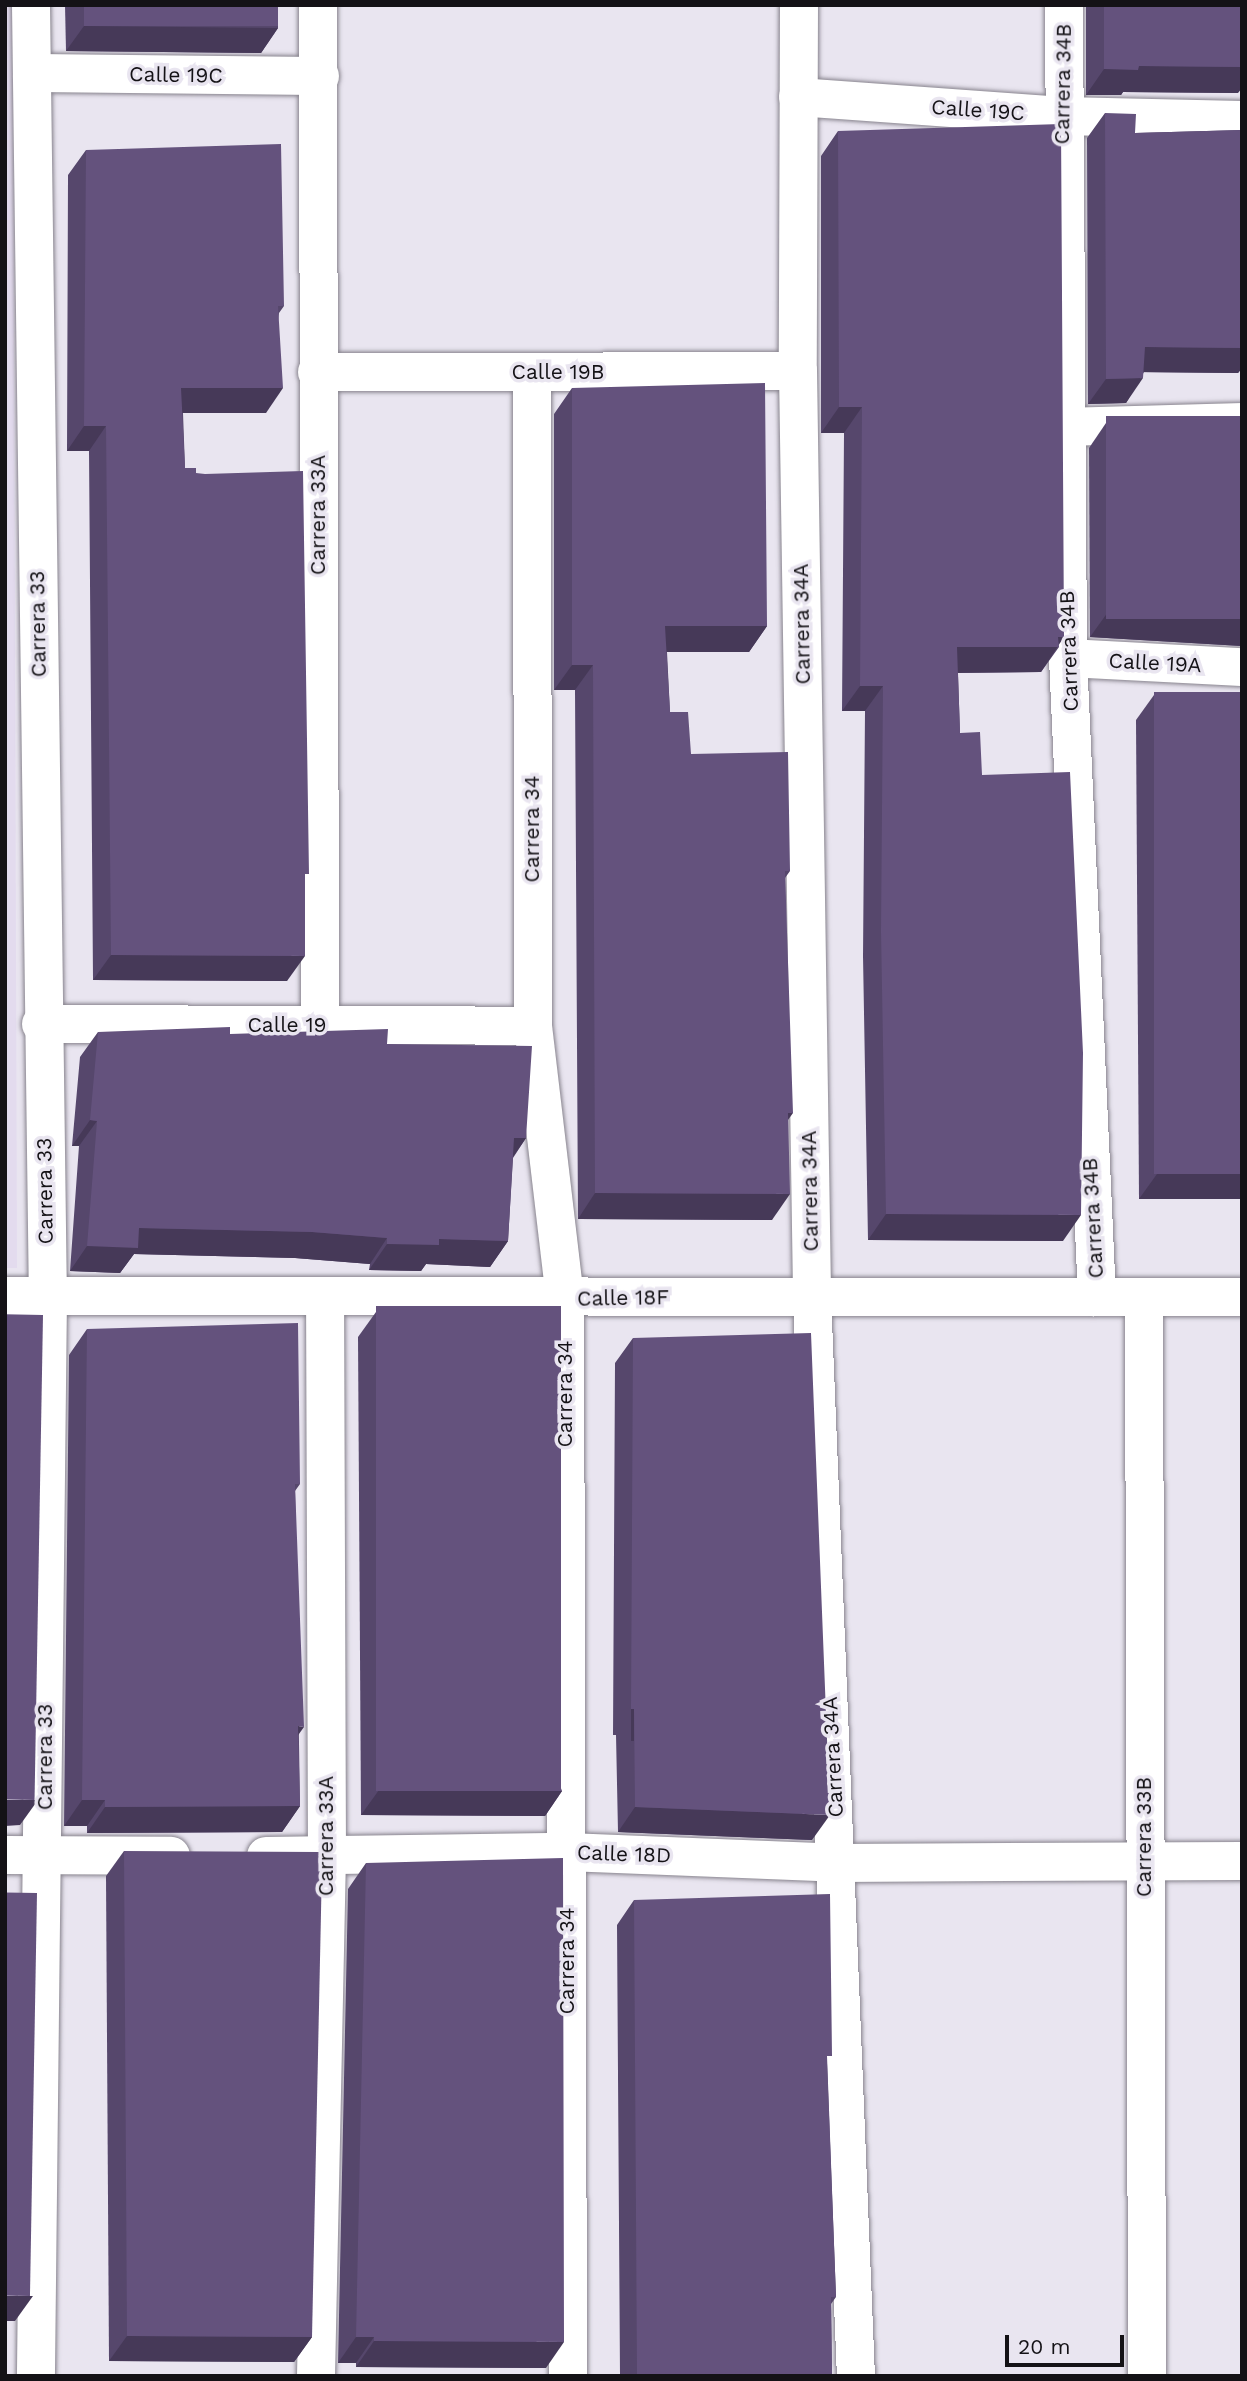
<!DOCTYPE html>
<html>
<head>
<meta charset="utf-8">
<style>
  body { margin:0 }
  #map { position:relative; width:1247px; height:2381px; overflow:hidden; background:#e9e5f0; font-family:"Work Sans",sans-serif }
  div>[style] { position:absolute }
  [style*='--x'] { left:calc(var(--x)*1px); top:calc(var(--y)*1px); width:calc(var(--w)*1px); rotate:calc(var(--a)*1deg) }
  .built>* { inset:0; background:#e3dbee }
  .roads { filter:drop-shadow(0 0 2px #87838d) drop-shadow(0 0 2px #87838d) }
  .minor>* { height:38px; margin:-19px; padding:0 19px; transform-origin:19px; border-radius:19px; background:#fff }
  .wall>* { inset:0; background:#56476c }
  .shaded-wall>* { inset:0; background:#463958; transform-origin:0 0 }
  .building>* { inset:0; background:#64527d; transform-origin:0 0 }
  span { translate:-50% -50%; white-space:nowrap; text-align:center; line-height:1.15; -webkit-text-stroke:7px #e9e5f0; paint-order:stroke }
  .street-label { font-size:21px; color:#141216 }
  .frame { position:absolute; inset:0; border:7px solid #141216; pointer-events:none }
  .scale { position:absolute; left:1005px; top:2335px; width:119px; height:32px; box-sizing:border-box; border:4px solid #141216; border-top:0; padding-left:9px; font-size:21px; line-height:24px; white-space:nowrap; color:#141216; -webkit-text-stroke:5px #e9e5f0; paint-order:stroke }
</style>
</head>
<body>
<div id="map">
  <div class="built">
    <div style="clip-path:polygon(5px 5px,13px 5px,17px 1268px,5px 1268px)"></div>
  </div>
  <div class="roads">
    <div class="minor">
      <div style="--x:31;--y:5;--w:1291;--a:89.25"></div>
      <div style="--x:48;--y:1296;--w:1080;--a:90.64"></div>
      <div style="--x:318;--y:5;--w:1020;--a:89.89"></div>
      <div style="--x:799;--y:5;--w:366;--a:90.2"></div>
      <div style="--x:798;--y:371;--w:925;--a:89.13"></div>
      <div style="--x:812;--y:1296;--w:1081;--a:87.67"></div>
      <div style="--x:1064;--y:5;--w:653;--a:89.65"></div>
      <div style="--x:1068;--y:658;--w:640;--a:87.4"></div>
      <div style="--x:32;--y:73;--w:288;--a:0.6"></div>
      <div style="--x:798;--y:97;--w:265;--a:4.1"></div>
      <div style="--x:1062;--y:116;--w:180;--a:1.3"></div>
      <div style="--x:317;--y:372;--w:481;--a:-0.1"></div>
      <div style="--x:532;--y:372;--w:654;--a:89.91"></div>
      <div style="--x:533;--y:1026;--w:275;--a:83.3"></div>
      <div style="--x:565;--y:1299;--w:1077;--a:89.84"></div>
      <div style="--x:1064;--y:427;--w:178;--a:-1.6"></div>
      <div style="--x:1068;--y:658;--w:174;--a:3"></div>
      <div style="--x:41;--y:1024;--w:492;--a:0.2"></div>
      <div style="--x:5;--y:1296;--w:1237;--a:0.05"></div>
      <div style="--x:1144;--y:1297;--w:1079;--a:89.84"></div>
      <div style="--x:5;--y:1855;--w:166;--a:0.3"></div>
      <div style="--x:266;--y:1856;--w:301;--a:-0.8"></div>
      <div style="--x:567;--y:1852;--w:270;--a:2.3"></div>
      <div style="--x:837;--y:1863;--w:405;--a:-0.3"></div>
      <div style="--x:316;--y:2376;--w:520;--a:-88.79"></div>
      <div style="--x:327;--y:1856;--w:560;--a:-90.2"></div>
    </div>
  </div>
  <div class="wall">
    <div style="clip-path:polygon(65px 5px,278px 5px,278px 28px,261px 53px,66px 51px)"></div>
    <div style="clip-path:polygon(1086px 5px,1242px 5px,1238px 93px,1123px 92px,1121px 95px,1086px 95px)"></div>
    <div style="clip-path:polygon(1105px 113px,1135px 133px,1242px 130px,1242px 368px,1238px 373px,1144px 372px,1126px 403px,1088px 404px,1087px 138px)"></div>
    <div style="clip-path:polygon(838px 131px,1058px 645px,1059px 647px,1041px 672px,958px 673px,960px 733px,982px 775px,1063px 1241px,868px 1240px,863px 956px,865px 711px,842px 711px,844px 433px,821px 433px,821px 156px)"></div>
    <div style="clip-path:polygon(86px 150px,284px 306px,279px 313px,266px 413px,183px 413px,185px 468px,196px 473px,305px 879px,287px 981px,93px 980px,89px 451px,67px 451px,68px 175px)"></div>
    <div style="clip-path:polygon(572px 388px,767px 626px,749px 652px,667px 652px,670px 712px,691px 754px,790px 871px,785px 878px,788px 1120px,772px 1220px,578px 1219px,575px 690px,554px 690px,554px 414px)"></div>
    <div style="clip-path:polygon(1106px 423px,1242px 646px,1090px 637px,1089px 448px)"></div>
    <div style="clip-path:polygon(1154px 695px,1242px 1199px,1139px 1199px,1136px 720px)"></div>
    <div style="clip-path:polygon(98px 1032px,230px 1034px,387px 1044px,526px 1138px,513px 1158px,508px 1241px,490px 1267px,426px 1264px,421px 1271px,369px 1270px,370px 1264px,295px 1258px,134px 1254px,120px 1273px,70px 1271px,79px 1146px,72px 1146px,80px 1057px)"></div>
    <div style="clip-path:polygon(376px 1312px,562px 1791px,545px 1816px,361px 1815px,358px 1337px)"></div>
    <div style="clip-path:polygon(87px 1329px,300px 1484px,295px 1491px,300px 1806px,282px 1832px,87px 1833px,87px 1826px,64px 1826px,69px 1355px)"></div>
    <div style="clip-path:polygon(633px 1338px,812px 1840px,618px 1832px,616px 1735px,613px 1735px,615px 1363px)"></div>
    <div style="clip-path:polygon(124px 1851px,312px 2337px,294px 2362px,109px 2361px,106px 1876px)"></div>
    <div style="clip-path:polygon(366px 1863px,546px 2368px,356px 2367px,356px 2363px,338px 2363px,348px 1889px)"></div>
    <div style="clip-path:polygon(634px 1900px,827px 2063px,836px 2297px,831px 2304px,832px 2376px,620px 2376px,617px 1925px)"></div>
  </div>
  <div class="shaded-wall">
    <div style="clip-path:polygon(84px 26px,278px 28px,261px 53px,66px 51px)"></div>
    <div style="clip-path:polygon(1139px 66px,1242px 67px,1242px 88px,1238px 93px,1123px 92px,1121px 95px,1086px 95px,1104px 69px)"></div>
    <div style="clip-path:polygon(1145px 347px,1242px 348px,1242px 368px,1238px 373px,1127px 372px)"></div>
    <div style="clip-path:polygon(1143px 378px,1126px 403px,1088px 404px,1106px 379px)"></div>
    <div style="clip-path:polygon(181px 388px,283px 388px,266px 413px,164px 413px)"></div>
    <div style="clip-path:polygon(839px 407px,862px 407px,844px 433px,821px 433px)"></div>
    <div style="clip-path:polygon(84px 426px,106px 426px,89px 451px,67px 451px)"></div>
    <div style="clip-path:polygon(1108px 612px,1242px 619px,1242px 646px,1090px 637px)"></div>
    <div style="clip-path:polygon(665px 626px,767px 626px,749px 652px,647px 652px)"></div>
    <div style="clip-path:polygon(1058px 637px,1064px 637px,1041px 672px,939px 673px,957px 647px)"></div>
    <div style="clip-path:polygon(572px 665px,593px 665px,575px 690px,554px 690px)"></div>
    <div style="clip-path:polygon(860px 686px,883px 686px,865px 711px,842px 711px)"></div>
    <div style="clip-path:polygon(111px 955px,305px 956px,287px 981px,93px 980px)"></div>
    <div style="clip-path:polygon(788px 1113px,793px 1113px,775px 1138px)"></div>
    <div style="clip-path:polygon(90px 1120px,97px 1121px,79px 1146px,72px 1146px)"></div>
    <div style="clip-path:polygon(514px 1138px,526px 1138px,508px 1164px)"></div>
    <div style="clip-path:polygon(1157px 1174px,1242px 1174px,1242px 1199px,1139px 1199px)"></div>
    <div style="clip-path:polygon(595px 1193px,790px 1194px,772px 1220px,578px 1219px)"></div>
    <div style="clip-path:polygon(886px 1214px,1081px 1215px,1063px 1241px,868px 1240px)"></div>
    <div style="clip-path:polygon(139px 1228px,312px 1232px,387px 1238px,370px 1264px,295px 1258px,134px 1254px,120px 1273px,70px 1271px,87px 1246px)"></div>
    <div style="clip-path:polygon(439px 1239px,508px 1241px,490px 1267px,426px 1264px,421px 1271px,369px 1270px,387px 1244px)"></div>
    <div style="left:631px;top:1709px;width:3px;height:32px"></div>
    <div style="clip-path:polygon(298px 1726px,304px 1727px,286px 1752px)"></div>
    <div style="clip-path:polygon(379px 1790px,562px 1791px,545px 1816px,361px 1815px)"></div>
    <div style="clip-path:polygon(5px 1800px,38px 1800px,20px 1825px,5px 1826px)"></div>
    <div style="clip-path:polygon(82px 1800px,105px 1800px,87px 1826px,64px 1826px)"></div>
    <div style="clip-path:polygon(300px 1806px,282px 1832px,87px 1833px,105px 1807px)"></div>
    <div style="clip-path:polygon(635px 1807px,830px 1815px,812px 1840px,618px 1832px)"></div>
    <div style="clip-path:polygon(5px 2296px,33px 2296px,15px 2321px,5px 2321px)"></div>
    <div style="clip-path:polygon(127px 2336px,312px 2337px,294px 2362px,109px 2361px)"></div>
    <div style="clip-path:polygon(356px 2337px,374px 2337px,356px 2363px,338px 2363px)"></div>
    <div style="clip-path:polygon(374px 2341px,564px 2342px,546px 2368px,356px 2367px)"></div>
  </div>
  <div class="building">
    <div style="left:84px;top:5px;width:194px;height:21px"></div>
    <div style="clip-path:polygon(1104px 5px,1242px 5px,1242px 67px,1139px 66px,1138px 70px,1104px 69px)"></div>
    <div style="clip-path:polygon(1105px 113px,1136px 114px,1135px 133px,1242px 130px,1242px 348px,1145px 347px,1143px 378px,1106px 379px)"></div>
    <div style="clip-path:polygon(1061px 124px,1064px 637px,1058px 637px,1059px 647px,957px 647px,960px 733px,980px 732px,982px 775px,1070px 772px,1083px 1053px,1081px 1215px,886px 1214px,881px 931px,883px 686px,860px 686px,862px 407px,839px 407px,838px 131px)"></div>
    <div style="clip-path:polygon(281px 144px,284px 306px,278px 306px,283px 388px,181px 388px,185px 468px,196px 468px,196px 473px,205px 474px,303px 471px,309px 874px,305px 874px,305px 956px,111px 955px,106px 426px,84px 426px,86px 150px)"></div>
    <div style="clip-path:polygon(765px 383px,767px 626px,665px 626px,670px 712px,688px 712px,691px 754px,788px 752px,790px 871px,785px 871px,793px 1113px,788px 1113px,790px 1194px,595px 1193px,593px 665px,572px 665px,572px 388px)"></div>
    <div style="left:1242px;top:416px;width:203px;height:136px;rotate:90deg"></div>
    <div style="left:1242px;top:692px;width:482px;height:88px;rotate:90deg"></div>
    <div style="clip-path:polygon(230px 1027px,230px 1034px,388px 1029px,387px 1044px,532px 1046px,526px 1138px,514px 1138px,508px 1241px,439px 1239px,439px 1245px,387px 1244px,387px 1238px,312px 1232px,139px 1228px,138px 1248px,87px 1246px,97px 1121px,90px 1120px,98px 1032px)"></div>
    <div style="left:561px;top:1306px;width:485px;height:185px;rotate:90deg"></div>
    <div style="left:43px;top:1315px;width:485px;height:38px;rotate:91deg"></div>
    <div style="clip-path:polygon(298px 1323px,300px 1484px,295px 1484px,304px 1727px,298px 1726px,300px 1806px,105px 1807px,105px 1800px,82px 1800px,87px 1329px)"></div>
    <div style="clip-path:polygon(811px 1333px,830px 1815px,635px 1807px,634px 1709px,631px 1709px,633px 1338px)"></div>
    <div style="clip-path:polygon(124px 1851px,319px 1852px,322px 1865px,312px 2337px,127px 2336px)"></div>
    <div style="clip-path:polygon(563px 1858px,564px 2342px,374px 2341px,374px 2337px,356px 2337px,366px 1863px)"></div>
    <div style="left:37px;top:1893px;width:403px;height:32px;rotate:91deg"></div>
    <div style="clip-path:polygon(830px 1894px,832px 2056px,827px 2056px,836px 2297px,831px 2297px,832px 2376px,637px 2376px,634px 1900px)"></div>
  </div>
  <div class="street-label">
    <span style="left:176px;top:75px;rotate:1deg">Calle 19C</span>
    <span style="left:1063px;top:84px;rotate:-89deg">Carrera 34B</span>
    <span style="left:978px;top:110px;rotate:4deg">Calle 19C</span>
    <span style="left:558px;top:372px">Calle 19B</span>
    <span style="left:318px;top:515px;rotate:-90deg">Carrera 33A</span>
    <span style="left:38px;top:624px;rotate:-91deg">Carrera 33</span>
    <span style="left:802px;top:624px;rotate:-91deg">Carrera 34A</span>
    <span style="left:1069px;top:651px;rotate:-92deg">Carrera 34B</span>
    <span style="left:1155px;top:663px;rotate:3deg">Calle 19A</span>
    <span style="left:532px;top:829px;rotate:-90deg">Carrera 34</span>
    <span style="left:287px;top:1025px">Calle 19</span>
    <span style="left:45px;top:1191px;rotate:-91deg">Carrera 33</span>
    <span style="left:810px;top:1191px;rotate:-91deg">Carrera 34A</span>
    <span style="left:1093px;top:1218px;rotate:-93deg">Carrera 34B</span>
    <span style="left:623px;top:1298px;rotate:-1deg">Calle 18F</span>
    <span style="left:565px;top:1394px;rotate:-90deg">Carrera 34</span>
    <span style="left:45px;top:1757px;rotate:-90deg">Carrera 33</span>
    <span style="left:833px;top:1757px;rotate:-93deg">Carrera 34A</span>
    <span style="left:326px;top:1836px;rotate:-90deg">Carrera 33A</span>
    <span style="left:1144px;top:1837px;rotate:-90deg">Carrera 33B</span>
    <span style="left:624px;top:1854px;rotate:2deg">Calle 18D</span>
    <span style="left:567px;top:1961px;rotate:-90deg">Carrera 34</span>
  </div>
  <div class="frame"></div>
  <div class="scale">20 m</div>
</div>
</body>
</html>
